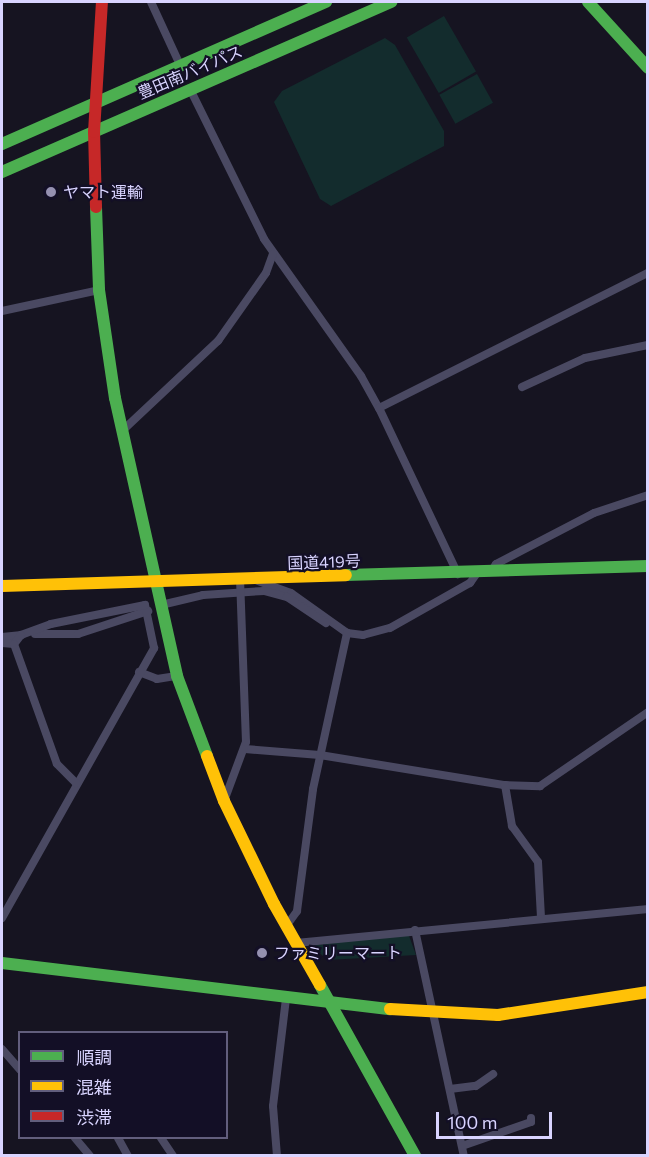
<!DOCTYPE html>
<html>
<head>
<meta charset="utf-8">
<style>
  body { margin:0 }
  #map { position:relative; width:649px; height:1157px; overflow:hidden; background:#161421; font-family:Commissioner,"Noto Sans JP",sans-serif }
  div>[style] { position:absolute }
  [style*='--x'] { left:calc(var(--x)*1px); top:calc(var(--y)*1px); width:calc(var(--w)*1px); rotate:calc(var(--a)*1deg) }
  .green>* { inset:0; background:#132c2d; transform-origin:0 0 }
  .street>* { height:8px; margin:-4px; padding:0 4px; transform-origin:4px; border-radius:4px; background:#4a4962 }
  .fast>* { height:12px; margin:-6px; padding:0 6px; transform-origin:6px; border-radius:6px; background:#4caf50 }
  .slow>* { height:12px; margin:-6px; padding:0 6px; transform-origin:6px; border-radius:6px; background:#ffc107 }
  .jam>* { height:12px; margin:-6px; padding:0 6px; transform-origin:6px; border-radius:6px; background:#c62828 }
  .dots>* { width:16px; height:16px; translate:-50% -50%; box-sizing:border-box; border:3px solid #130f26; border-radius:50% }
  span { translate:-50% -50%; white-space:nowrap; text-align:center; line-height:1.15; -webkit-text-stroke:4.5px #130f26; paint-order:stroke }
  .street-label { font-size:16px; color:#d9d4ff }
  .poi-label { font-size:16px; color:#d9d4ff }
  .left { translate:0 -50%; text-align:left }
  .frame { position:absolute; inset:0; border:3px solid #d9d4ff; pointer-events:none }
  .legend { position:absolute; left:18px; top:1031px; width:210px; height:108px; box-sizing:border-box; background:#130f26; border:2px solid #625e7d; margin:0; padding:8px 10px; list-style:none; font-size:18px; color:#d9d4ff }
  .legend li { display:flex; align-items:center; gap:12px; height:30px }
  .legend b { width:30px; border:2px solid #625e7d }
  .scale { position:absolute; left:436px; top:1112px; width:116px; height:27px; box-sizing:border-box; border:3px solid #d9d4ff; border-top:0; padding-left:8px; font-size:18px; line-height:21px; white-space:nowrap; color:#d9d4ff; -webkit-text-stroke:4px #130f26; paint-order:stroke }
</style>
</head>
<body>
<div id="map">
  <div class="green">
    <div style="left:444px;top:16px;width:64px;height:43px;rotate:60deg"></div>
    <div style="clip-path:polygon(385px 38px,395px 45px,444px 131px,444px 146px,331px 206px,320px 199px,274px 102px,282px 91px)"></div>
    <div style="left:477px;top:74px;width:33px;height:43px;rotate:61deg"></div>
    <div style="clip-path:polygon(408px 933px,416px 955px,328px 960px,311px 946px)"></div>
  </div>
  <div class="street">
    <div style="--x:151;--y:2;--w:72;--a:65.2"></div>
    <div style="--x:190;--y:89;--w:167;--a:63.7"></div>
    <div style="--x:264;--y:239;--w:168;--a:54.7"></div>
    <div style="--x:361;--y:376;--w:37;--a:61"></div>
    <div style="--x:379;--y:408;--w:301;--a:-26.7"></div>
    <div style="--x:2;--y:311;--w:99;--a:-12.2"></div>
    <div style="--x:522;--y:387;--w:69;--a:-24.7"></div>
    <div style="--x:585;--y:358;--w:64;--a:-11.7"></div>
    <div style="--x:379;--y:408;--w:184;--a:64.6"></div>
    <div style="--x:122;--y:431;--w:132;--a:-43.2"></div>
    <div style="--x:218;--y:341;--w:83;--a:-54.8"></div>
    <div style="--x:266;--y:273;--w:20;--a:-70"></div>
    <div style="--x:492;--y:570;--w:7;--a:-56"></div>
    <div style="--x:496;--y:564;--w:110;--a:-27.5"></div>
    <div style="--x:594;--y:513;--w:57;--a:-18.4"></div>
    <div style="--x:258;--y:581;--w:35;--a:20"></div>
    <div style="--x:291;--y:593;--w:69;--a:35.5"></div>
    <div style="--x:347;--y:633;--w:16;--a:7"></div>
    <div style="--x:363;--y:635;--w:28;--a:-15"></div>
    <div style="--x:390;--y:628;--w:92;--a:-29.4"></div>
    <div style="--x:470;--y:583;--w:12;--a:-55"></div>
    <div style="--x:161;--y:605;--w:43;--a:-13.4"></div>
    <div style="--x:203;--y:595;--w:61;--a:-3.8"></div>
    <div style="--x:264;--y:591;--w:24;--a:15"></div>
    <div style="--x:287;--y:597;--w:47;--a:33.7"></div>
    <div style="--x:35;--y:634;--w:43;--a:0"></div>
    <div style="--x:78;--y:634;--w:74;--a:-18.2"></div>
    <div style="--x:2;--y:637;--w:20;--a:-6"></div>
    <div style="--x:2;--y:643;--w:12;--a:5"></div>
    <div style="--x:139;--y:672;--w:19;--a:21"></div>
    <div style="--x:157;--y:679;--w:20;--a:-9"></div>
    <div style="--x:245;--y:749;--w:75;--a:4.6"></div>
    <div style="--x:320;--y:755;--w:186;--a:9.3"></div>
    <div style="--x:504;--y:785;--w:36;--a:2"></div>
    <div style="--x:540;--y:786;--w:131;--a:-34.4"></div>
    <div style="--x:505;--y:785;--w:42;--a:80.3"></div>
    <div style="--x:512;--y:826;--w:44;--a:54.2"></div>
    <div style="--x:538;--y:862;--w:55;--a:86.9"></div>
    <div style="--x:224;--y:801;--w:63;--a:-69.6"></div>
    <div style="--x:246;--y:742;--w:161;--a:-92.1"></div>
    <div style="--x:2;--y:918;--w:310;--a:-60.6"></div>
    <div style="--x:154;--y:648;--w:44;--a:-101.8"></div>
    <div style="--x:145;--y:605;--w:96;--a:168.6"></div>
    <div style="--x:51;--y:624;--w:32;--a:160"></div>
    <div style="--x:21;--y:635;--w:11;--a:128"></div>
    <div style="--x:14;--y:644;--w:127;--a:70.3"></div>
    <div style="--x:57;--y:764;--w:27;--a:45"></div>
    <div style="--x:287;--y:925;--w:17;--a:-54"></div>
    <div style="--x:297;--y:911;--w:123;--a:-82.5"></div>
    <div style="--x:313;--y:789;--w:160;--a:-77.7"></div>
    <div style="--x:415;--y:930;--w:231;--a:77.8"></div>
    <div style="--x:296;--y:943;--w:354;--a:-5.5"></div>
    <div style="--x:2;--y:1049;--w:28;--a:49"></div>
    <div style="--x:450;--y:1089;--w:26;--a:-7"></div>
    <div style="--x:476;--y:1086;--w:21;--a:-35"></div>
    <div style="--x:75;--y:1138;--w:23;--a:50"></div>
    <div style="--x:118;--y:1138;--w:21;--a:61"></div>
    <div style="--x:161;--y:1138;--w:22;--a:56"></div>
    <div style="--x:462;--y:1146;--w:73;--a:-19.2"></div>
    <div style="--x:531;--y:1122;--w:4;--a:-90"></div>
    <div style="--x:277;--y:1156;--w:50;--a:-94.6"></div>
    <div style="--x:273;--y:1106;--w:109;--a:-83.1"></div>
  </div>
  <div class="fast">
    <div style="--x:588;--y:2;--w:89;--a:47.7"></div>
    <div style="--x:2;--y:144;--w:354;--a:-23.7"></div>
    <div style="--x:2;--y:172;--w:425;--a:-23.6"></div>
    <div style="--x:96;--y:207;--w:83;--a:87.9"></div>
    <div style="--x:99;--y:290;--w:109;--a:81.6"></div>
    <div style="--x:115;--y:398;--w:285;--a:77.4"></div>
    <div style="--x:177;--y:676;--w:85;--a:69.4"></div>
    <div style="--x:346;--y:575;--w:302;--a:-1.7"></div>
    <div style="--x:2;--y:963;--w:391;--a:6.8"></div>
    <div style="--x:320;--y:985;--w:196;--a:60.9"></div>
  </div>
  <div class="slow">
    <div style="--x:2;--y:586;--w:344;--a:-1.8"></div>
    <div style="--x:207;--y:756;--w:48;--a:69.3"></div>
    <div style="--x:224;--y:801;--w:114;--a:64.1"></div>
    <div style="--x:274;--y:904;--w:93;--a:60.4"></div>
    <div style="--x:390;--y:1009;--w:108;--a:3.2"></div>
    <div style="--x:498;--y:1015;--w:152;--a:-8.7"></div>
  </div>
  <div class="jam">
    <div style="--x:96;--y:207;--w:75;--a:-91.5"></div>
    <div style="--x:94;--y:132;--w:130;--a:-86.5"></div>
  </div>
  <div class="dots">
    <div style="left:51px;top:192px;background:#9591b1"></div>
    <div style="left:262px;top:953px;background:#9591b1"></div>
  </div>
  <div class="street-label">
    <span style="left:190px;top:72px;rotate:-23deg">豊田南バイパス</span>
    <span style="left:324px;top:562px;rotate:-2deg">国道419号</span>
  </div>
  <div class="poi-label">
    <span class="left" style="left:63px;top:192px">ヤマト運輸</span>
    <span class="left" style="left:274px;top:953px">ファミリーマート</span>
  </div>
  <div class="frame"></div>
  <ul class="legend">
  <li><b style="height:8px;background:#4caf50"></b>順調</li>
  <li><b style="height:8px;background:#ffc107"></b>混雑</li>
  <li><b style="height:8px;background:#c62828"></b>渋滞</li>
  </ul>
  <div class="scale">100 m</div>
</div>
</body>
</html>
